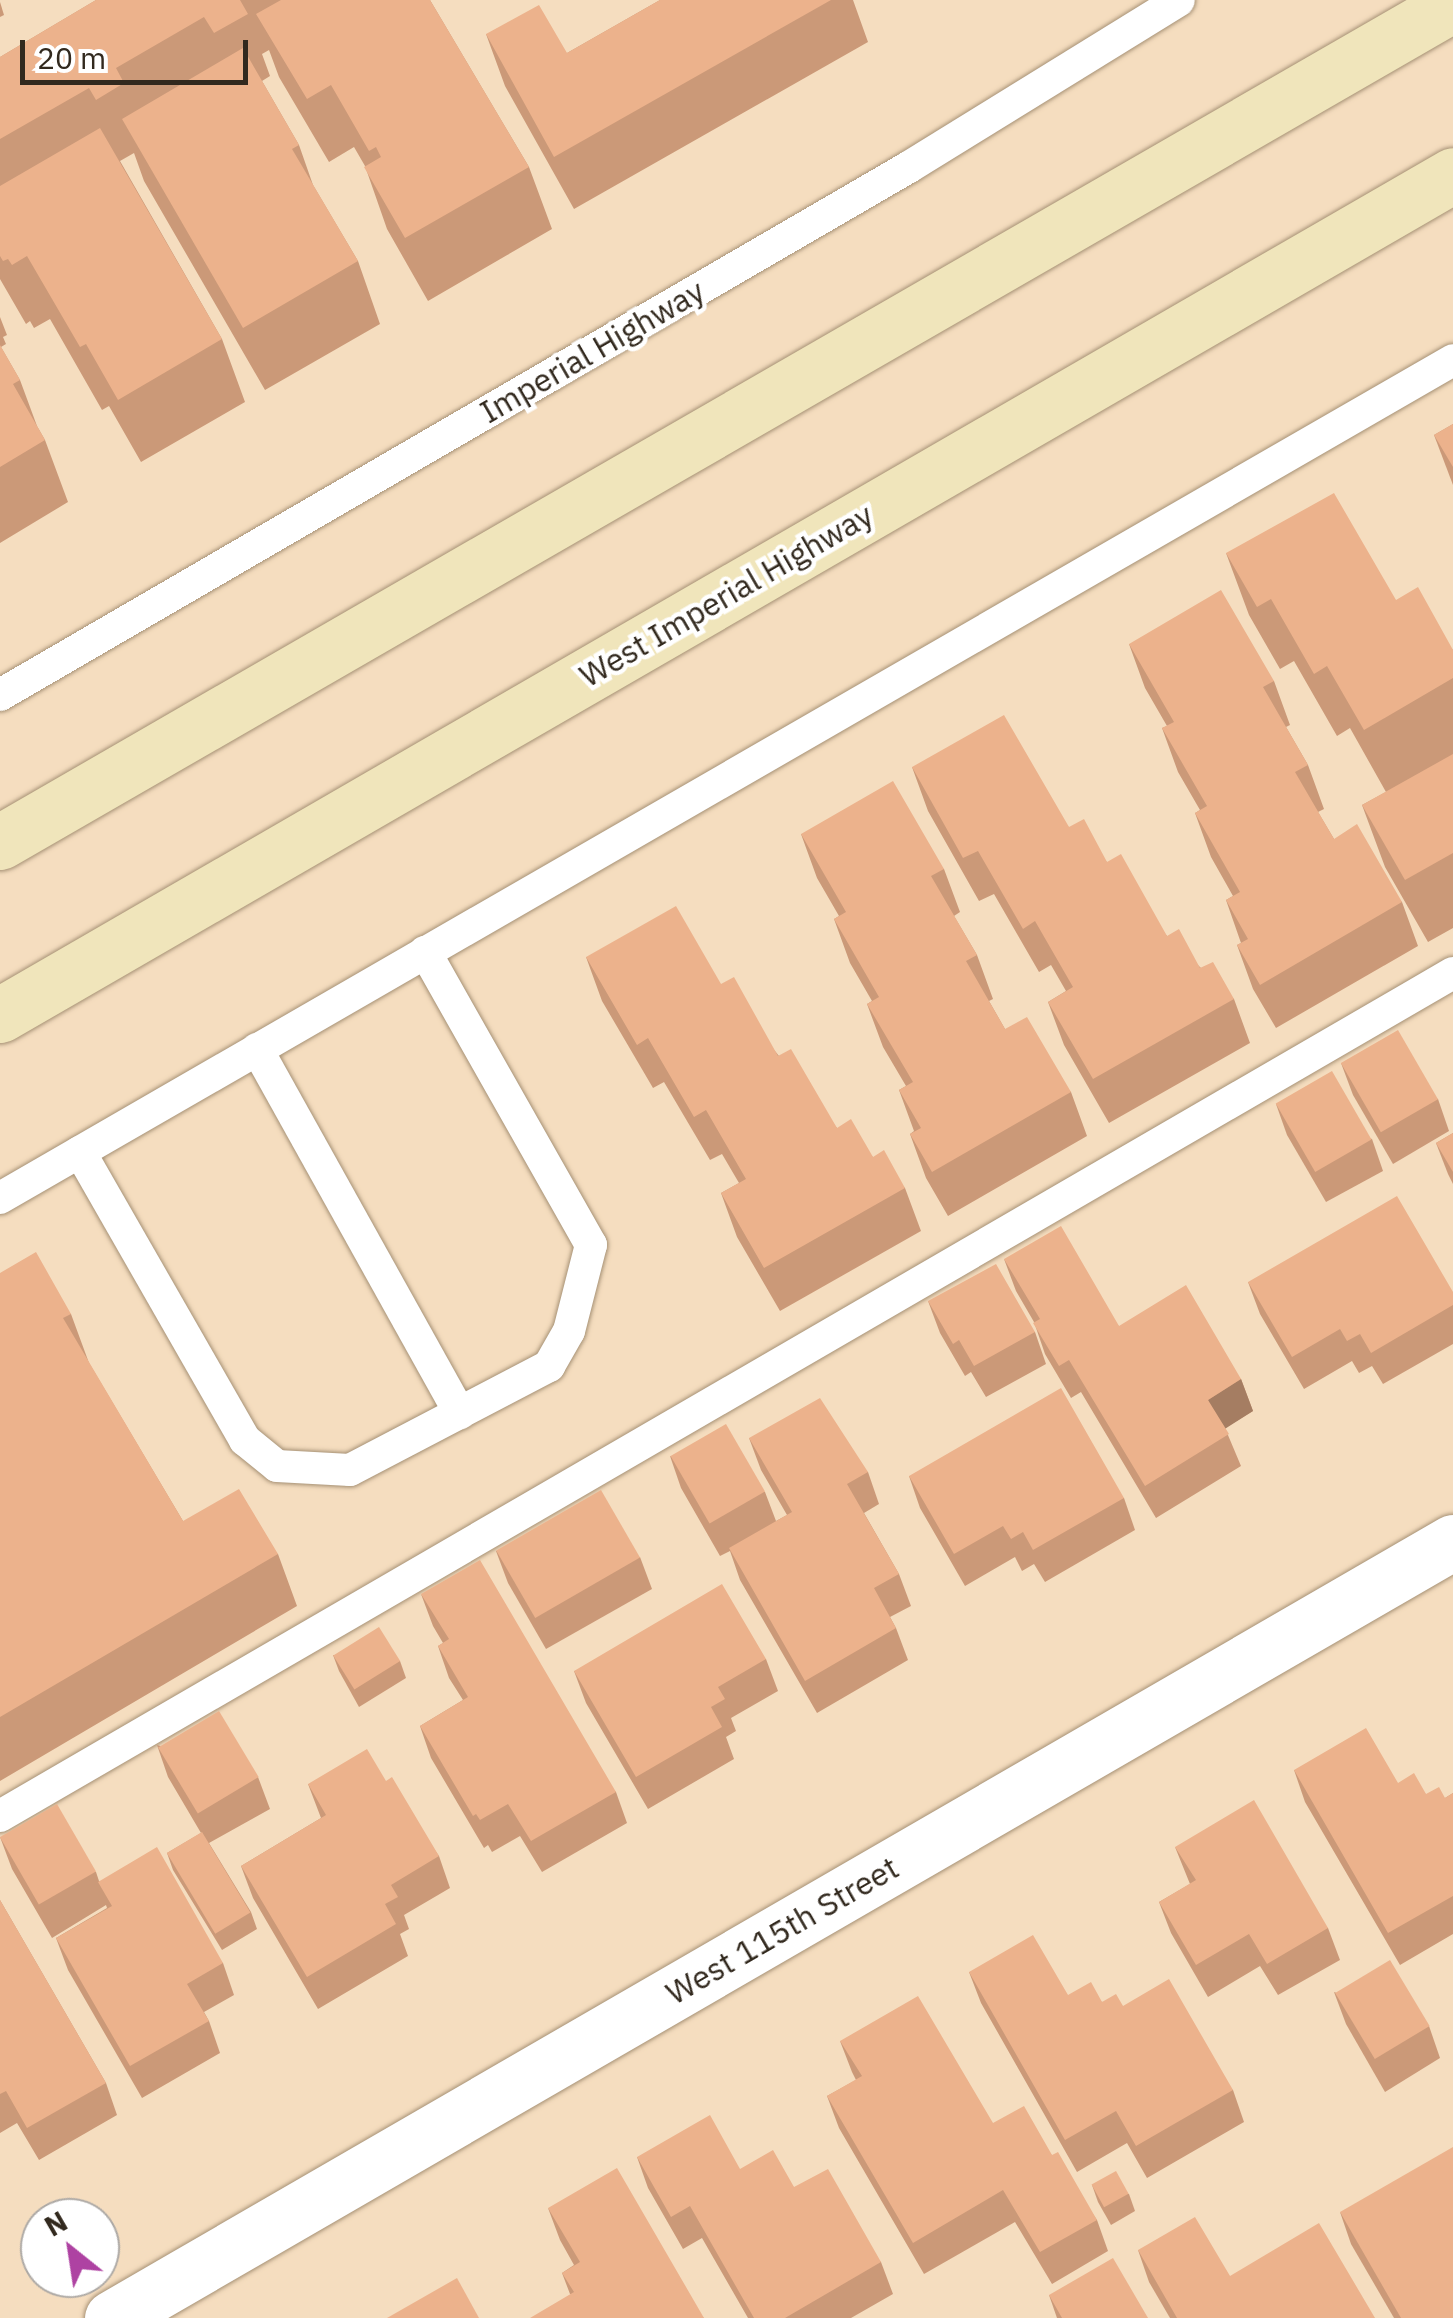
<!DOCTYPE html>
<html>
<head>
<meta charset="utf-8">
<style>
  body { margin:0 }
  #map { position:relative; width:1453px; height:2318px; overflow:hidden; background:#f5ddbf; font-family:"IBM Plex Sans",sans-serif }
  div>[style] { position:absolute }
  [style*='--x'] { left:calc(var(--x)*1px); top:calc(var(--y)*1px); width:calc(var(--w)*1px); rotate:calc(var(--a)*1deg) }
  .roads { filter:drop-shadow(0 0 2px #a69175) drop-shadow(0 0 2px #a69175) }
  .service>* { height:32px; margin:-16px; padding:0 16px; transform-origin:16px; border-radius:16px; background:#fff }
  .minor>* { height:55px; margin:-27.5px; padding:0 27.5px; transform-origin:27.5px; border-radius:27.5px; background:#fff }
  .primary>* { height:55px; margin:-27.5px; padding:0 27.5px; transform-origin:27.5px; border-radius:27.5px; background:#f0e5bb }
  .wall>* { inset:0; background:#cb9978 }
  .shaded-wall>* { inset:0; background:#a57d62 }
  .building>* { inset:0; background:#ecb28c; transform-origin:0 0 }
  span { translate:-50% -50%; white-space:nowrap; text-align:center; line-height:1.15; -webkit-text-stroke:9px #fff; paint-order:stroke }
  .street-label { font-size:32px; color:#32291e }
  .north { position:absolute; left:20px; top:2198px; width:100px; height:100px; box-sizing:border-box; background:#fff; border:2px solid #ada9a5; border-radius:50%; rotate:330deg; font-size:28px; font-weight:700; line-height:40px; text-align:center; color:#32291e }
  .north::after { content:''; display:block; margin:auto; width:35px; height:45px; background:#ae42a2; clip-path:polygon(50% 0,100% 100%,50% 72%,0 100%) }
  .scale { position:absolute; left:20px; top:40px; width:228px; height:45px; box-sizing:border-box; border:5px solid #32291e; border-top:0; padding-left:12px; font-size:30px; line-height:35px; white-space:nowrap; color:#32291e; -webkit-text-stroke:8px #fff; paint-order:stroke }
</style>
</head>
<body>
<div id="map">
  <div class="roads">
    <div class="service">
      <div style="--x:0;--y:695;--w:1051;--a:-30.15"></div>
      <div style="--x:909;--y:167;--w:317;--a:-31.7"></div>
      <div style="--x:257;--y:1049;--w:417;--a:60.9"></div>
      <div style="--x:80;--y:1152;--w:332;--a:60.2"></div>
      <div style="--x:245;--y:1440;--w:41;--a:39.1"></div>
      <div style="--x:277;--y:1466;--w:73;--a:3.1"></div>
      <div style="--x:350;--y:1470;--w:225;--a:-27.6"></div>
      <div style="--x:549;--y:1366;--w:40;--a:-60.3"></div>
      <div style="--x:569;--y:1331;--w:89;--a:-75.7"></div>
      <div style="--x:591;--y:1245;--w:337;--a:-119.5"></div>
      <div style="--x:0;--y:1198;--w:1677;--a:-29.97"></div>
      <div style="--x:0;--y:1816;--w:1680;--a:-30.12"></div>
    </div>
    <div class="minor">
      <div style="--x:112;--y:2318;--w:1549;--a:-30.06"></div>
    </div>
    <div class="primary">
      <div style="--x:0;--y:842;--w:1677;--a:-29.97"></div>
      <div style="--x:0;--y:1015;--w:1678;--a:-30.03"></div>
    </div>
  </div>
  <div class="wall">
    <div style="clip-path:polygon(96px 0,430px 0,529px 167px,552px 229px,428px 301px,387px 229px,365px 166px,354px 147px,329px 162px,279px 77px,269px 50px,262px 54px,270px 76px,262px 81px,299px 145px,313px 185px,358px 261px,380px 324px,265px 390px,144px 181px,134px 153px,120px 161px,222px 339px,245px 402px,141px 462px,109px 406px,102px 410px,50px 319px,34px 328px,30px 321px,26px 324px,0 279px,0 57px)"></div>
    <div style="clip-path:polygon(660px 0,853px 0,868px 42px,574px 209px,505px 86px,486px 34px,567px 53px)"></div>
    <div style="clip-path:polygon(0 2px,4px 15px,0 17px)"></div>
    <div style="clip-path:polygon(0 317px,7px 335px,3px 337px,6px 344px,1px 347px,20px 380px,37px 426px,45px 440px,68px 502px,0 543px)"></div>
    <div style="clip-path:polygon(1453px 424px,1453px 485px,1434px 435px)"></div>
    <div style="clip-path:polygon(1226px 553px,1396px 600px,1453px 650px,1453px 928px,1428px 942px,1385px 867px,1362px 805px,1386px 792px,1350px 728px,1337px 736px,1294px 661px,1280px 669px,1249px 615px)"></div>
    <div style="clip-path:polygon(1129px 644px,1274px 681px,1290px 725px,1286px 727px,1308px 765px,1324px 809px,1318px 812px,1334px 839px,1402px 902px,1418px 946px,1276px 1028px,1253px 989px,1237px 945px,1241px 943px,1226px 900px,1233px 896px,1211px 857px,1195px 813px,1200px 810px,1178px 772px,1162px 728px,1167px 726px,1145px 688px)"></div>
    <div style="clip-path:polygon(912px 767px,1069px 827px,1107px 862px,1167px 936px,1234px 999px,1250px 1043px,1109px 1123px,1064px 1045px,1048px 1002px,1066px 991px,1051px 965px,1039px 972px,994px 894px,979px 901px,928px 811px)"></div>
    <div style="clip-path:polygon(801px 834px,944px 869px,960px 912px,954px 916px,977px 955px,993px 999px,989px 1001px,1005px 1029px,1071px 1092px,1087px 1136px,948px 1216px,926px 1178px,910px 1134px,914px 1131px,899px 1090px,906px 1086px,883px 1047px,867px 1004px,872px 1001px,850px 963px,834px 919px,839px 916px,817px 878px)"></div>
    <div style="clip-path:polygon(586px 957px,721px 984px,837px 1128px,873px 1157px,905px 1188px,921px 1231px,780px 1311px,737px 1237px,721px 1193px,739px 1183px,722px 1154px,710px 1160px,664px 1082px,653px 1088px,602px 1001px)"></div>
    <div style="clip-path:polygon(1341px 1063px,1438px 1099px,1449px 1131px,1393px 1164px,1353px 1095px)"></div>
    <div style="clip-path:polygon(1276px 1104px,1372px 1139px,1383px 1171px,1326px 1202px,1287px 1135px)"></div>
    <div style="clip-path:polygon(1453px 1133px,1453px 1184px,1448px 1174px,1436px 1143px)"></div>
    <div style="clip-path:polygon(1004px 1259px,1119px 1326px,1241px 1379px,1253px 1411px,1225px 1428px,1241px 1466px,1156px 1518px,1081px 1392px,1071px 1398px,1045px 1354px,1034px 1322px,1016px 1291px)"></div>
    <div style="clip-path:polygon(0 1273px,71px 1314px,89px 1363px,183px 1521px,278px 1554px,297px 1606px,0 1781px)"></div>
    <div style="clip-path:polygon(1248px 1282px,1453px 1292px,1453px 1344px,1383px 1384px,1372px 1366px,1359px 1373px,1352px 1361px,1304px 1389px,1260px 1314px)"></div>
    <div style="clip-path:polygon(928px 1301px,1035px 1332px,1046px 1364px,986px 1397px,971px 1372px,965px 1376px,940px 1333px)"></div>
    <div style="clip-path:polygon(749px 1438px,868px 1472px,879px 1504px,864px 1513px,899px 1574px,911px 1606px,890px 1617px,896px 1628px,908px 1660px,817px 1713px,740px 1580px,730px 1551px,720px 1556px,681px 1488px,670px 1456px,765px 1492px,776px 1521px,787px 1515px,761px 1470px)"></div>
    <div style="clip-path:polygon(909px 1476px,1124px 1498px,1135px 1530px,1045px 1582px,1034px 1564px,1022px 1571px,1015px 1557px,965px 1586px,920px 1508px)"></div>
    <div style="clip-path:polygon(496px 1551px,640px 1557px,652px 1589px,546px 1649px,508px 1583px)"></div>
    <div style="clip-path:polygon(421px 1594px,616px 1792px,627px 1823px,542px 1872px,520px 1836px,492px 1852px,488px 1845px,484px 1848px,431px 1758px,420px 1726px,463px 1700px,449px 1678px,438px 1646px,443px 1643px,433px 1626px)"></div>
    <div style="clip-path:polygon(333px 1655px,400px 1661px,406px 1678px,359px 1707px,339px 1671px)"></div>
    <div style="clip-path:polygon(766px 1659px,778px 1691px,731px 1718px,736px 1731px,726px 1737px,734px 1759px,648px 1809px,586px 1703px,574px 1671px)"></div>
    <div style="clip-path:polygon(157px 1745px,258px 1777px,270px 1809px,209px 1843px,251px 1912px,257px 1929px,222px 1950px,173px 1870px,167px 1853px,201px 1833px,168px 1777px)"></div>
    <div style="clip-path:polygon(1294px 1770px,1398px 1783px,1426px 1794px,1445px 1798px,1453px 1793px,1453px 1934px,1400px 1965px,1305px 1802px)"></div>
    <div style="clip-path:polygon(386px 1781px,439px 1856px,450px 1888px,404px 1915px,409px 1929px,400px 1934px,408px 1956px,318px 2009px,253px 1898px,241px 1866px,321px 1818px,308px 1784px)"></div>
    <div style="clip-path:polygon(0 1837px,96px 1872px,99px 1881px,223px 1963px,234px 1995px,204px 2012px,209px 2021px,220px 2053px,142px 2098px,68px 1970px,56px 1938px,107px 1908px,106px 1905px,52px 1938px,12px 1869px)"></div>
    <div style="clip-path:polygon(1175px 1847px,1328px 1928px,1340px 1960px,1278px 1995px,1260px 1966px,1208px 1997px,1171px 1933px,1159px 1902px,1190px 1884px)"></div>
    <div style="clip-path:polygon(0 1900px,106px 2083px,117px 2115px,39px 2160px,17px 2123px,0 2133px)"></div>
    <div style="clip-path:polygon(969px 1972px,1068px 1995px,1123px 2006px,1233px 2090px,1244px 2122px,1147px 2178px,1127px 2143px,1077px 2172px,981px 2003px)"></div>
    <div style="clip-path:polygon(1334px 1992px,1429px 2026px,1440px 2058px,1385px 2092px,1346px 2024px)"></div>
    <div style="clip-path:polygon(840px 2041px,1052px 2155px,1097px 2220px,1108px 2251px,1052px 2284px,1015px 2222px,924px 2274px,839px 2128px,827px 2096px,856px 2080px,852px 2072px)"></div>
    <div style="clip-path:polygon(637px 2157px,740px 2169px,794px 2187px,881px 2262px,893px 2294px,851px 2318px,748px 2318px,702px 2238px,683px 2249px,648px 2188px)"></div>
    <div style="clip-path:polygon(1092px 2185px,1129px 2194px,1135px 2211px,1111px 2225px,1098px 2202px)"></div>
    <div style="clip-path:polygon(548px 2208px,704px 2318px,570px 2294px,562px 2273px,574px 2265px,560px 2240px)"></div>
    <div style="clip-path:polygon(1340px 2212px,1453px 2318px,1394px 2318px,1351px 2244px)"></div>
    <div style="clip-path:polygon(1138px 2250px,1230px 2276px,1375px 2318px,1170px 2318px,1149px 2282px)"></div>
    <div style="clip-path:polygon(1049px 2295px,1148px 2318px,1057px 2318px)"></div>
  </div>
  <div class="shaded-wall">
    <div style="clip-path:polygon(1241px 1379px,1253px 1411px,1220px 1432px,1208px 1400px)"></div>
  </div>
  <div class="building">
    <div style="clip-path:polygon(96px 0,240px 0,248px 14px,214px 33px,204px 17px,116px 68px,124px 83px,96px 100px,89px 88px,0 139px,0 57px)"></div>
    <div style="clip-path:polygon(281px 0,430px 0,529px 167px,405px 238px,364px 167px,381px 157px,376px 147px,369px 151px,331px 85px,307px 99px,256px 14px)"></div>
    <div style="clip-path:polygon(660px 0,831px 0,554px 157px,486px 34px,539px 5px,567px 53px)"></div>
    <div style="clip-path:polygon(243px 48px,299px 145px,292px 149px,358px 261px,243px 328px,122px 119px)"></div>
    <div style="clip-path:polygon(100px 128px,222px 339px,118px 400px,86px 344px,80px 347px,27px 256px,12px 265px,8px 259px,3px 261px,0 256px,0 186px)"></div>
    <div style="clip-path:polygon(0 345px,20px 380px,13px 384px,45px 440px,0 467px)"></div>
    <div style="clip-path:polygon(1453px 424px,1453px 467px,1434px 435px)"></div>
    <div style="clip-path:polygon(1334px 493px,1396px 600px,1418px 587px,1453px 650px,1453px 678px,1364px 730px,1327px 666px,1314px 674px,1271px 599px,1257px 607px,1226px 553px)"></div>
    <div style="clip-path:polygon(1221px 590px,1274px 681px,1263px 687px,1308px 765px,1295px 772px,1334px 839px,1357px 824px,1402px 902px,1260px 985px,1237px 945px,1248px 939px,1226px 900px,1240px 892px,1195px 813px,1207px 806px,1162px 728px,1174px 722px,1129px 644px)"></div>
    <div style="clip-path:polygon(1004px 715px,1069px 827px,1084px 819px,1107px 862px,1121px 854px,1167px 936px,1179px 929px,1200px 968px,1213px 962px,1234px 999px,1093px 1079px,1048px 1002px,1073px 987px,1035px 921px,1023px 929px,978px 851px,963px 858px,912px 767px)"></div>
    <div style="clip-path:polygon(1453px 754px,1453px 853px,1405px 880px,1362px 805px)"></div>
    <div style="clip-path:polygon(893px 781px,944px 869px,931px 876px,977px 955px,966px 961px,1005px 1029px,1027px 1017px,1071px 1092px,932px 1172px,910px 1134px,921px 1128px,899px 1090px,913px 1082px,867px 1004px,879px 997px,834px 919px,846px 912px,801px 834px)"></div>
    <div style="clip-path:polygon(676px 906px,721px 984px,734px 977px,778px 1056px,791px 1049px,837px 1128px,851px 1119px,873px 1157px,884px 1150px,905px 1188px,764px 1268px,721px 1193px,746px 1179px,706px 1110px,694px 1117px,648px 1038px,637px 1045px,586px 957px)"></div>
    <div style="left:1398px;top:1030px;width:80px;height:66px;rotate:60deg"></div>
    <div style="left:1332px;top:1071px;width:79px;height:65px;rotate:60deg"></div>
    <div style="clip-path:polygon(1453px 1133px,1453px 1172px,1436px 1143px)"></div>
    <div style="clip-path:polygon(1397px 1196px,1453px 1292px,1453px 1305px,1371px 1353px,1360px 1334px,1347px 1341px,1340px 1329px,1292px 1357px,1248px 1282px)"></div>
    <div style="clip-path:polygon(1061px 1226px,1119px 1326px,1186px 1285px,1241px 1379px,1208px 1400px,1229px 1434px,1145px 1486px,1069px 1360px,1059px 1366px,1033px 1323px,1040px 1319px,1004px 1259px)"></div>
    <div style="clip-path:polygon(36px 1252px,71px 1314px,63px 1318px,183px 1521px,239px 1489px,278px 1554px,0 1717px,0 1273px)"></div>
    <div style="clip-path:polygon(996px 1264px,1035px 1332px,974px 1366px,959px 1340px,953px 1344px,928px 1301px)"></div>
    <div style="clip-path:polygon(1061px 1388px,1124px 1498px,1033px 1550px,1023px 1532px,1011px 1539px,1003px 1526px,954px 1554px,909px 1476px)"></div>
    <div style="clip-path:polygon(820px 1398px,868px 1472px,847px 1484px,899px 1574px,874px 1588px,896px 1628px,805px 1681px,729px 1548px,792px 1512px,749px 1438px)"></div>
    <div style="left:726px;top:1424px;width:78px;height:64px;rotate:60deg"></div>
    <div style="left:601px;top:1490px;width:78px;height:121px;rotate:60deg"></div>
    <div style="clip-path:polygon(480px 1560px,616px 1792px,531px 1841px,508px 1804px,480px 1820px,476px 1814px,473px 1816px,420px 1726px,468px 1697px,438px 1646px,449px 1639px,421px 1594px)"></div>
    <div style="clip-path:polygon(722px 1584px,766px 1659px,718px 1687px,725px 1699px,711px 1707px,722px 1727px,636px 1777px,574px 1671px)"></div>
    <div style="left:379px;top:1627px;width:40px;height:54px;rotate:58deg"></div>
    <div style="left:219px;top:1711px;width:77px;height:71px;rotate:59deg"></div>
    <div style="clip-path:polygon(1366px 1728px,1398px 1783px,1414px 1773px,1426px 1794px,1439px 1787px,1445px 1798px,1453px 1793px,1453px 1896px,1388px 1933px,1294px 1770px)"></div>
    <div style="clip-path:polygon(367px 1749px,386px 1781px,392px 1777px,439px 1856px,391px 1885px,398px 1897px,385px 1904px,396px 1924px,307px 1977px,241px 1866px,326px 1815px,308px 1784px)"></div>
    <div style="clip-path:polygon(1254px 1800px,1328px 1928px,1267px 1964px,1249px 1934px,1196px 1965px,1159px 1902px,1196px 1880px,1175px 1847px)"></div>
    <div style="left:57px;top:1804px;width:78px;height:66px;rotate:60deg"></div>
    <div style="left:202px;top:1832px;width:94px;height:41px;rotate:59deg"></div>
    <div style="clip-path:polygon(157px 1847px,223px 1963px,187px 1984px,209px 2021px,130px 2066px,56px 1938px,112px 1906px,98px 1882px)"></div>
    <div style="clip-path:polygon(0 1900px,106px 2083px,27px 2128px,6px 2091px,0 2094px)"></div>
    <div style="clip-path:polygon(1033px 1935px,1068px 1995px,1091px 1982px,1102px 2002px,1116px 1994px,1123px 2006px,1169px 1979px,1233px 2090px,1136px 2146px,1116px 2111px,1065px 2140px,969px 1972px)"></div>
    <div style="left:1390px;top:1960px;width:77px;height:64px;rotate:59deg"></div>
    <div style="clip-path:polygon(918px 1996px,993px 2123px,1024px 2106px,1052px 2155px,1058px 2152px,1097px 2220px,1040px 2252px,1003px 2190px,913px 2243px,827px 2096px,862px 2076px,840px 2041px)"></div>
    <div style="clip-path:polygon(710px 2115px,740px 2169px,773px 2150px,794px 2187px,828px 2169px,881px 2262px,785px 2318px,754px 2318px,690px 2206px,671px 2217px,637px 2157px)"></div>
    <div style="clip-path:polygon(1453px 2147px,1453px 2318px,1401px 2318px,1340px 2212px)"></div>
    <div style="clip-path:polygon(617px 2168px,704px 2318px,530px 2318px,574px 2292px,562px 2273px,580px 2262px,548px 2208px)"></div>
    <div style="left:1116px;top:2171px;width:26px;height:28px;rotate:61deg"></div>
    <div style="clip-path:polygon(1195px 2217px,1230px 2276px,1319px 2223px,1375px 2318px,1177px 2318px,1138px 2250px)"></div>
    <div style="clip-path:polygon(1113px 2258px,1148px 2318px,1062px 2318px,1049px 2295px)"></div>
    <div style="clip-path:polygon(457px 2278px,479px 2318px,387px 2318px)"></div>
  </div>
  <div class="street-label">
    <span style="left:592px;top:351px;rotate:-30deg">Imperial Highway</span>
    <span style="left:726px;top:595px;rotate:-30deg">West Imperial Highway</span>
    <span style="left:782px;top:1930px;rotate:-30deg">West 115th Street</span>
  </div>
  <div class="north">N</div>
  <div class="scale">20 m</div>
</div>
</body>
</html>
